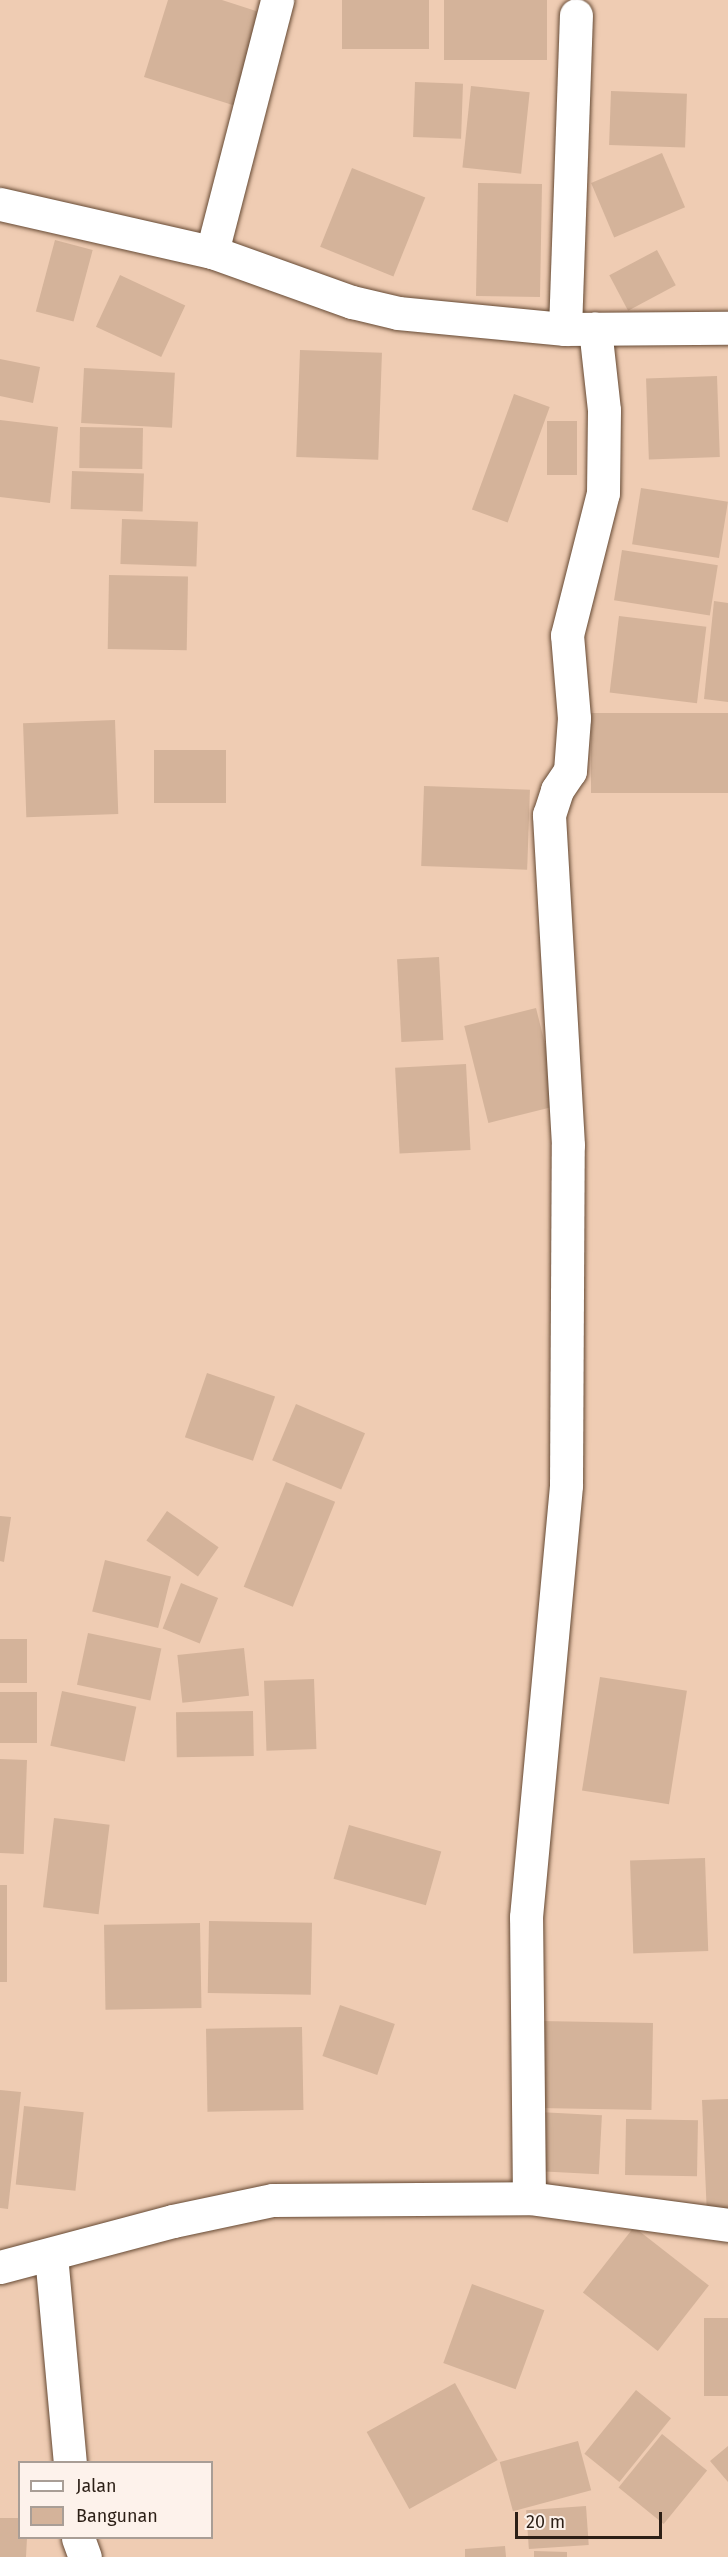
<!DOCTYPE html>
<html>
<head>
<meta charset="utf-8">
<style>
  body { margin:0 }
  #map { position:relative; width:728px; height:2557px; overflow:hidden; background:#efccb3; font-family:"Fira Sans",sans-serif }
  div>[style] { position:absolute }
  [style*='--x'] { left:calc(var(--x)*1px); top:calc(var(--y)*1px); width:calc(var(--w)*1px); rotate:calc(var(--a)*1deg) }
  .building>* { inset:0; background:#d4b39a; transform-origin:0 0 }
  .roads { filter:drop-shadow(0 0 2px #654933) drop-shadow(0 0 2px #654933) }
  .street>* { height:33px; margin:-16.5px; padding:0 16.5px; transform-origin:16.5px; border-radius:16.5px; background:#fff }
  span { translate:-50% -50%; white-space:nowrap; text-align:center; line-height:1.15; -webkit-text-stroke:4.5px #fdf2eb; paint-order:stroke }
  .legend { position:absolute; left:18px; top:2461px; width:195px; height:78px; box-sizing:border-box; background:#fdf2eb; border:2px solid #a99e96; margin:0; padding:8px 10px; list-style:none; font-size:18px; color:#2c1f16 }
  .legend li { display:flex; align-items:center; gap:12px; height:30px }
  .legend b { width:30px; border:2px solid #a99e96 }
  .scale { position:absolute; left:515px; top:2512px; width:147px; height:27px; box-sizing:border-box; border:3px solid #2c1f16; border-top:0; padding-left:8px; font-size:18px; line-height:21px; white-space:nowrap; color:#2c1f16; -webkit-text-stroke:4px #fdf2eb; paint-order:stroke }
</style>
</head>
<body>
<div id="map">
  <div class="building">
    <div style="clip-path:polygon(168px 0,222px 0,268px 15px,239px 107px,144px 77px)"></div>
    <div style="left:342px;top:0;width:87px;height:49px"></div>
    <div style="left:444px;top:0;width:103px;height:60px"></div>
    <div style="left:415px;top:82px;width:48px;height:55px;rotate:2deg"></div>
    <div style="left:471px;top:86px;width:59px;height:82px;rotate:6deg"></div>
    <div style="left:611px;top:91px;width:76px;height:54px;rotate:2deg"></div>
    <div style="left:662px;top:153px;width:59px;height:77px;rotate:67deg"></div>
    <div style="left:352px;top:168px;width:79px;height:85px;rotate:22deg"></div>
    <div style="left:478px;top:183px;width:64px;height:113px;rotate:1deg"></div>
    <div style="left:55px;top:240px;width:39px;height:74px;rotate:15deg"></div>
    <div style="left:657px;top:250px;width:40px;height:54px;rotate:62deg"></div>
    <div style="left:120px;top:275px;width:72px;height:57px;rotate:25deg"></div>
    <div style="left:300px;top:350px;width:82px;height:107px;rotate:2deg"></div>
    <div style="clip-path:polygon(0 359px,40px 367px,33px 403px,0 396px)"></div>
    <div style="left:84px;top:368px;width:91px;height:55px;rotate:3deg"></div>
    <div style="left:717px;top:376px;width:81px;height:71px;rotate:88deg"></div>
    <div style="left:514px;top:394px;width:38px;height:123px;rotate:20deg"></div>
    <div style="clip-path:polygon(0 420px,58px 427px,50px 503px,0 497px)"></div>
    <div style="left:547px;top:421px;width:30px;height:54px"></div>
    <div style="left:80px;top:427px;width:63px;height:41px;rotate:1deg"></div>
    <div style="left:72px;top:471px;width:72px;height:38px;rotate:2deg"></div>
    <div style="left:641px;top:488px;width:88px;height:57px;rotate:9deg"></div>
    <div style="left:122px;top:519px;width:76px;height:45px;rotate:2deg"></div>
    <div style="left:622px;top:550px;width:97px;height:51px;rotate:9deg"></div>
    <div style="left:109px;top:575px;width:79px;height:74px;rotate:1deg"></div>
    <div style="clip-path:polygon(714px 601px,728px 603px,728px 702px,704px 699px)"></div>
    <div style="left:619px;top:616px;width:88px;height:77px;rotate:7deg"></div>
    <div style="left:728px;top:713px;width:80px;height:137px;rotate:90deg"></div>
    <div style="left:115px;top:720px;width:94px;height:92px;rotate:88deg"></div>
    <div style="left:154px;top:750px;width:72px;height:53px"></div>
    <div style="left:424px;top:786px;width:106px;height:80px;rotate:2deg"></div>
    <div style="left:439px;top:957px;width:83px;height:42px;rotate:87deg"></div>
    <div style="left:536px;top:1008px;width:100px;height:74px;rotate:76deg"></div>
    <div style="left:466px;top:1064px;width:86px;height:71px;rotate:87deg"></div>
    <div style="left:207px;top:1373px;width:72px;height:68px;rotate:19deg"></div>
    <div style="left:296px;top:1404px;width:75px;height:61px;rotate:23deg"></div>
    <div style="left:286px;top:1482px;width:53px;height:113px;rotate:22deg"></div>
    <div style="left:167px;top:1511px;width:63px;height:36px;rotate:35deg"></div>
    <div style="clip-path:polygon(0 1516px,11px 1517px,4px 1562px,0 1561px)"></div>
    <div style="left:105px;top:1560px;width:68px;height:53px;rotate:14deg"></div>
    <div style="left:181px;top:1583px;width:40px;height:49px;rotate:22deg"></div>
    <div style="left:88px;top:1633px;width:75px;height:53px;rotate:12deg"></div>
    <div style="left:0;top:1639px;width:27px;height:44px"></div>
    <div style="left:244px;top:1648px;width:48px;height:67px;rotate:84deg"></div>
    <div style="left:600px;top:1677px;width:88px;height:115px;rotate:9deg"></div>
    <div style="left:314px;top:1679px;width:70px;height:50px;rotate:88deg"></div>
    <div style="left:62px;top:1691px;width:76px;height:56px;rotate:12deg"></div>
    <div style="left:0;top:1692px;width:37px;height:51px"></div>
    <div style="left:253px;top:1711px;width:45px;height:77px;rotate:89deg"></div>
    <div style="left:0;top:1759px;width:27px;height:94px;rotate:2deg"></div>
    <div style="left:54px;top:1818px;width:56px;height:90px;rotate:7deg"></div>
    <div style="left:349px;top:1825px;width:96px;height:56px;rotate:16deg"></div>
    <div style="left:705px;top:1858px;width:93px;height:75px;rotate:88deg"></div>
    <div style="left:0;top:1885px;width:7px;height:97px"></div>
    <div style="left:209px;top:1921px;width:103px;height:72px;rotate:1deg"></div>
    <div style="left:200px;top:1923px;width:85px;height:96px;rotate:89deg"></div>
    <div style="left:340px;top:2005px;width:58px;height:54px;rotate:19deg"></div>
    <div style="left:540px;top:2021px;width:113px;height:87px;rotate:1deg"></div>
    <div style="left:302px;top:2027px;width:83px;height:96px;rotate:89deg"></div>
    <div style="clip-path:polygon(0 2090px,21px 2092px,8px 2209px,0 2208px)"></div>
    <div style="clip-path:polygon(728px 2099px,728px 2216px,707px 2216px,702px 2100px)"></div>
    <div style="left:24px;top:2106px;width:60px;height:79px;rotate:6deg"></div>
    <div style="left:538px;top:2112px;width:64px;height:59px;rotate:3deg"></div>
    <div style="left:626px;top:2119px;width:72px;height:56px;rotate:1deg"></div>
    <div style="left:634px;top:2227px;width:95px;height:83px;rotate:38deg"></div>
    <div style="left:472px;top:2284px;width:77px;height:84px;rotate:20deg"></div>
    <div style="left:728px;top:2318px;width:78px;height:24px;rotate:90deg"></div>
    <div style="left:455px;top:2383px;width:88px;height:101px;rotate:61deg"></div>
    <div style="left:636px;top:2390px;width:45px;height:82px;rotate:39deg"></div>
    <div style="left:662px;top:2434px;width:58px;height:69px;rotate:39deg"></div>
    <div style="left:578px;top:2441px;width:51px;height:81px;rotate:75deg"></div>
    <div style="clip-path:polygon(728px 2446px,728px 2482px,710px 2461px)"></div>
    <div style="left:586px;top:2506px;width:39px;height:60px;rotate:86deg"></div>
    <div style="clip-path:polygon(0 2518px,20px 2518px,20px 2538px,27px 2538px,26px 2557px,0 2557px)"></div>
    <div style="clip-path:polygon(505px 2546px,506px 2557px,465px 2557px,465px 2549px)"></div>
    <div style="clip-path:polygon(534px 2551px,567px 2552px,567px 2557px,534px 2557px)"></div>
  </div>
  <div class="roads">
    <div class="street">
      <div style="--x:0;--y:204;--w:217;--a:12.8"></div>
      <div style="--x:212;--y:252;--w:149;--a:19.7"></div>
      <div style="--x:352;--y:302;--w:47;--a:13.4"></div>
      <div style="--x:398;--y:313;--w:168;--a:5.5"></div>
      <div style="--x:565;--y:329;--w:163;--a:-0.4"></div>
      <div style="--x:212;--y:252;--w:260;--a:-75.5"></div>
      <div style="--x:565;--y:329;--w:314;--a:-88"></div>
      <div style="--x:529;--y:2198;--w:281;--a:-90.6"></div>
      <div style="--x:526;--y:1917;--w:434;--a:-84.7"></div>
      <div style="--x:566;--y:1485;--w:340;--a:-89.7"></div>
      <div style="--x:568;--y:1145;--w:331;--a:-93.3"></div>
      <div style="--x:549;--y:815;--w:26;--a:-72"></div>
      <div style="--x:557;--y:790;--w:23;--a:-56"></div>
      <div style="--x:570;--y:771;--w:53;--a:-85.7"></div>
      <div style="--x:574;--y:718;--w:83;--a:-94.8"></div>
      <div style="--x:567;--y:635;--w:146;--a:-75.8"></div>
      <div style="--x:603;--y:493;--w:83;--a:-89.3"></div>
      <div style="--x:604;--y:410;--w:82;--a:-96.3"></div>
      <div style="--x:51;--y:2255;--w:208;--a:84.8"></div>
      <div style="--x:0;--y:2267;--w:179;--a:-14.9"></div>
      <div style="--x:173;--y:2221;--w:102;--a:-11.9"></div>
      <div style="--x:273;--y:2200;--w:256;--a:-0.4"></div>
      <div style="--x:529;--y:2198;--w:201;--a:7.7"></div>
      <div style="--x:78;--y:2538;--w:20;--a:70"></div>
    </div>
  </div>
  <ul class="legend">
  <li><b style="height:8px;background:#fff"></b>Jalan</li>
  <li><b style="height:16px;background:#d4b39a"></b>Bangunan</li>
  </ul>
  <div class="scale">20 m</div>
</div>
</body>
</html>
